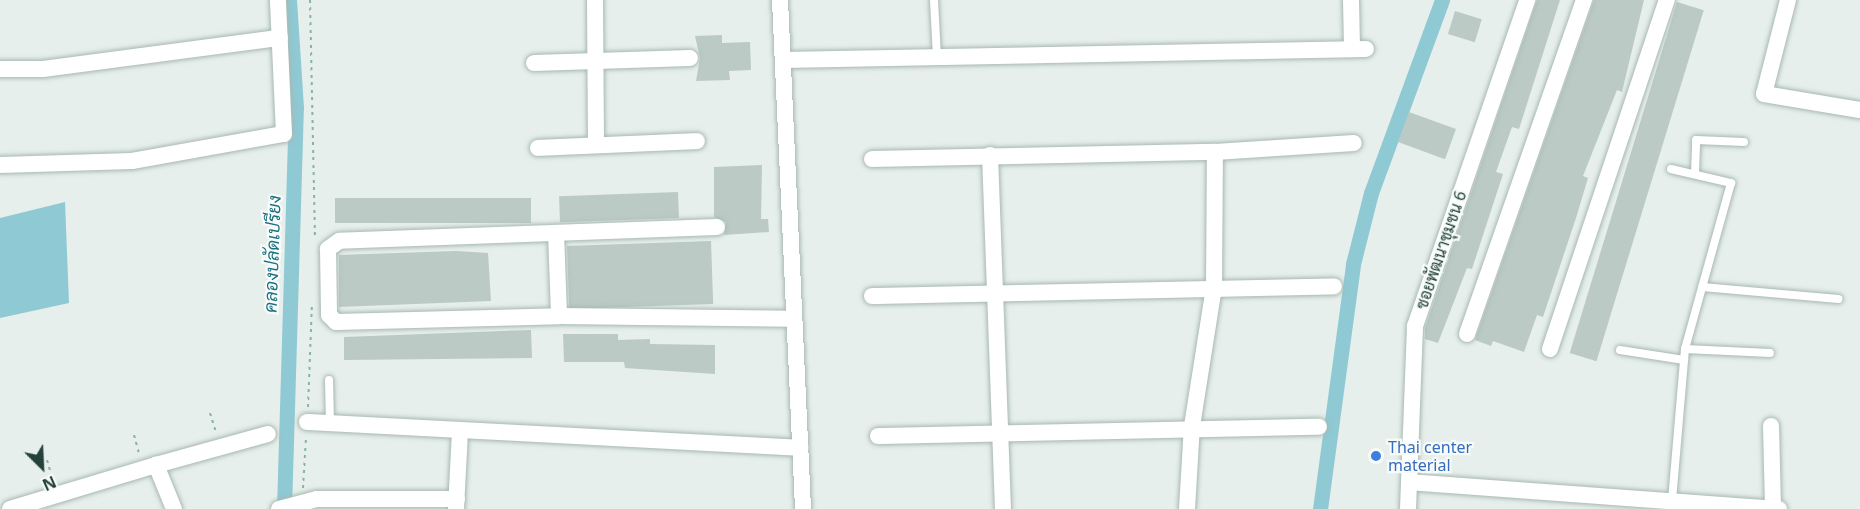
<!DOCTYPE html>
<html>
<head>
<meta charset="utf-8">
<style>
  body { margin:0 }
  #map { position:relative; width:1860px; height:509px; overflow:hidden; background:#e6efeb; font-family:"Noto Sans",Sarabun,sans-serif }
  div>[style] { position:absolute }
  [style*='--x'] { left:calc(var(--x)*1px); top:calc(var(--y)*1px); width:calc(var(--w)*1px); rotate:calc(var(--a)*1deg) }
  .water>* { inset:0; background:#8ec9d4 }
  .canal>* { height:15px; margin:-7.5px; padding:0 7.5px; transform-origin:7.5px; border-radius:7.5px; background:#8ec9d4 }
  .building>* { inset:0; background:#bbcac4; transform-origin:0 0 }
  .path>* { height:2px; margin-top:-1px; transform-origin:0; background:repeating-linear-gradient(90deg,#86b3a5 0 3px,transparent 0 7.5px) }
  .roads { filter:drop-shadow(0 0 2px #a8b8b2) drop-shadow(0 0 2px #a8b8b2) }
  .lane>* { height:8px; margin:-4px; padding:0 4px; transform-origin:4px; border-radius:4px; background:#fff }
  .street>* { height:16px; margin:-8px; padding:0 8px; transform-origin:8px; border-radius:8px; background:#fff }
  .dots>* { width:16px; height:16px; translate:-50% -50%; box-sizing:border-box; border:3px solid #f7fbf9; border-radius:50% }
  span { translate:-50% -50%; white-space:nowrap; text-align:center; line-height:1.15; -webkit-text-stroke:4.5px #f7fbf9; paint-order:stroke }
  .street-label { font-size:16px; color:#24423a }
  .shop-label { font-size:16px; color:#366cbe }
  .left { translate:0 -50%; text-align:left }
  .water-label { font-size:18px; color:#1c6f80; font-style:italic }
  .north { position:absolute; left:12px; top:437px; width:60px; height:60px; -webkit-text-stroke:4px #f7fbf9; paint-order:stroke; rotate:156deg; font-size:16px; font-weight:700; line-height:24px; text-align:center; color:#24423a }
  .north::after { content:''; display:block; margin:auto; width:21px; height:27px; background:#24423a; clip-path:polygon(50% 0,100% 100%,50% 72%,0 100%) }
</style>
</head>
<body>
<div id="map">
  <div class="water">
    <div style="clip-path:polygon(65px 202px,69px 303px,0 318px,0 218px)"></div>
  </div>
  <div class="canal">
    <div style="--x:284;--y:509;--w:401;--a:-88.3"></div>
    <div style="--x:296;--y:108;--w:108;--a:-93.7"></div>
    <div style="--x:1320;--y:509;--w:247;--a:-82.3"></div>
    <div style="--x:1353;--y:264;--w:73;--a:-75.8"></div>
    <div style="--x:1371;--y:193;--w:206;--a:-69.8"></div>
  </div>
  <div class="building">
    <div style="clip-path:polygon(1537px 0,1560px 0,1519px 129px,1512px 127px,1496px 172px,1503px 174px,1472px 269px,1467px 268px,1438px 343px,1425px 339px,1425px 328px)"></div>
    <div style="clip-path:polygon(1594px 0,1644px 0,1622px 92px,1617px 90px,1583px 176px,1588px 178px,1576px 218px,1543px 317px,1537px 315px,1524px 352px,1493px 341px,1491px 346px,1475px 340px)"></div>
    <div style="left:1677px;top:2px;width:28px;height:367px;rotate:17deg"></div>
    <div style="left:1455px;top:11px;width:28px;height:24px;rotate:17deg"></div>
    <div style="clip-path:polygon(722px 35px,722px 43px,750px 42px,751px 70px,729px 71px,730px 80px,696px 81px,700px 58px,695px 36px)"></div>
    <div style="left:1409px;top:112px;width:50px;height:32px;rotate:20deg"></div>
    <div style="clip-path:polygon(762px 165px,761px 219px,768px 219px,769px 232px,724px 235px,726px 222px,714px 217px,714px 167px)"></div>
    <div style="left:678px;top:192px;width:26px;height:119px;rotate:88deg"></div>
    <div style="left:531px;top:198px;width:25px;height:196px;rotate:90deg"></div>
    <div style="left:711px;top:241px;width:63px;height:144px;rotate:88deg"></div>
    <div style="clip-path:polygon(456px 251px,488px 253px,491px 301px,339px 307px,339px 255px)"></div>
    <div style="clip-path:polygon(531px 330px,532px 358px,344px 360px,344px 337px)"></div>
    <div style="clip-path:polygon(563px 334px,618px 334px,618px 340px,650px 339px,650px 344px,715px 345px,715px 374px,625px 368px,624px 362px,564px 362px)"></div>
  </div>
  <div class="path">
    <div style="--x:310;--y:0;--w:239;--a:88.8"></div>
    <div style="--x:308;--y:407;--w:105;--a:-87.8"></div>
    <div style="--x:210;--y:413;--w:21;--a:73"></div>
    <div style="--x:134;--y:435;--w:20;--a:75"></div>
    <div style="--x:47;--y:460;--w:22;--a:74"></div>
    <div style="--x:303;--y:488;--w:51;--a:-86.6"></div>
  </div>
  <div class="roads">
    <div class="lane">
      <div style="--x:934;--y:0;--w:57;--a:87"></div>
      <div style="--x:1671;--y:169;--w:62;--a:13.1"></div>
      <div style="--x:1731;--y:183;--w:172;--a:105.5"></div>
      <div style="--x:1685;--y:349;--w:153;--a:94.9"></div>
      <div style="--x:1695;--y:174;--w:34;--a:-88"></div>
      <div style="--x:1696;--y:140;--w:48;--a:2.4"></div>
      <div style="--x:1702;--y:287;--w:137;--a:5"></div>
      <div style="--x:1685;--y:349;--w:85;--a:2.7"></div>
      <div style="--x:1620;--y:350;--w:65;--a:8.9"></div>
      <div style="--x:329;--y:380;--w:44;--a:88.7"></div>
    </div>
    <div class="street">
      <div style="--x:595;--y:0;--w:145;--a:89.6"></div>
      <div style="--x:780;--y:0;--w:510;--a:87.41"></div>
      <div style="--x:1351;--y:0;--w:49;--a:88.8"></div>
      <div style="--x:1788;--y:0;--w:97;--a:104.3"></div>
      <div style="--x:1764;--y:94;--w:97;--a:9.5"></div>
      <div style="--x:783;--y:60;--w:583;--a:-1.08"></div>
      <div style="--x:534;--y:63;--w:156;--a:-1.8"></div>
      <div style="--x:0;--y:69;--w:43;--a:0"></div>
      <div style="--x:43;--y:69;--w:239;--a:-7.5"></div>
      <div style="--x:538;--y:148;--w:159;--a:-2.5"></div>
      <div style="--x:990;--y:155;--w:354;--a:87.9"></div>
      <div style="--x:872;--y:159;--w:343;--a:-1.2"></div>
      <div style="--x:1215;--y:152;--w:139;--a:-3.7"></div>
      <div style="--x:0;--y:165;--w:132;--a:-1.7"></div>
      <div style="--x:132;--y:161;--w:154;--a:-10.1"></div>
      <div style="--x:284;--y:134;--w:134;--a:-92.6"></div>
      <div style="--x:717;--y:227;--w:378;--a:177.9"></div>
      <div style="--x:339;--y:241;--w:14;--a:144"></div>
      <div style="--x:328;--y:249;--w:66;--a:89.1"></div>
      <div style="--x:329;--y:315;--w:10;--a:45"></div>
      <div style="--x:336;--y:322;--w:223;--a:-1.5"></div>
      <div style="--x:559;--y:316;--w:233;--a:0.7"></div>
      <div style="--x:556;--y:233;--w:83;--a:87.9"></div>
      <div style="--x:872;--y:296;--w:462;--a:-1.2"></div>
      <div style="--x:1467;--y:334;--w:354;--a:-70.7"></div>
      <div style="--x:1550;--y:349;--w:368;--a:-71.5"></div>
      <div style="--x:307;--y:422;--w:494;--a:3"></div>
      <div style="--x:1771;--y:426;--w:83;--a:88.6"></div>
      <div style="--x:878;--y:436;--w:441;--a:-1.2"></div>
      <div style="--x:1409;--y:482;--w:371;--a:4.2"></div>
      <div style="--x:456;--y:508;--w:76;--a:-87"></div>
      <div style="--x:10;--y:509;--w:152;--a:-16.8"></div>
      <div style="--x:174;--y:509;--w:48;--a:-112.2"></div>
      <div style="--x:156;--y:465;--w:116;--a:-15.5"></div>
      <div style="--x:279;--y:509;--w:39;--a:-15"></div>
      <div style="--x:317;--y:499;--w:140;--a:0"></div>
      <div style="--x:1187;--y:509;--w:83;--a:-86.6"></div>
      <div style="--x:1192;--y:426;--w:141;--a:-81"></div>
      <div style="--x:1214;--y:287;--w:135;--a:-89.6"></div>
      <div style="--x:1408;--y:509;--w:183;--a:-87.8"></div>
      <div style="--x:1415;--y:326;--w:345;--a:-71"></div>
    </div>
  </div>
  <div class="dots">
    <div style="left:1376px;top:456px;background:#3f7fe0"></div>
  </div>
  <div class="street-label">
    <span style="left:1441px;top:250px;rotate:-71deg">ซอยพัฒนาชุมชน 6</span>
  </div>
  <div class="shop-label">
    <span class="left" style="left:1388px;top:456px">Thai center<br>material</span>
  </div>
  <div class="water-label">
    <span style="left:272px;top:254px;rotate:-88deg">คลองปลัดเปรียง</span>
  </div>
  <div class="north">N</div>
</div>
</body>
</html>
